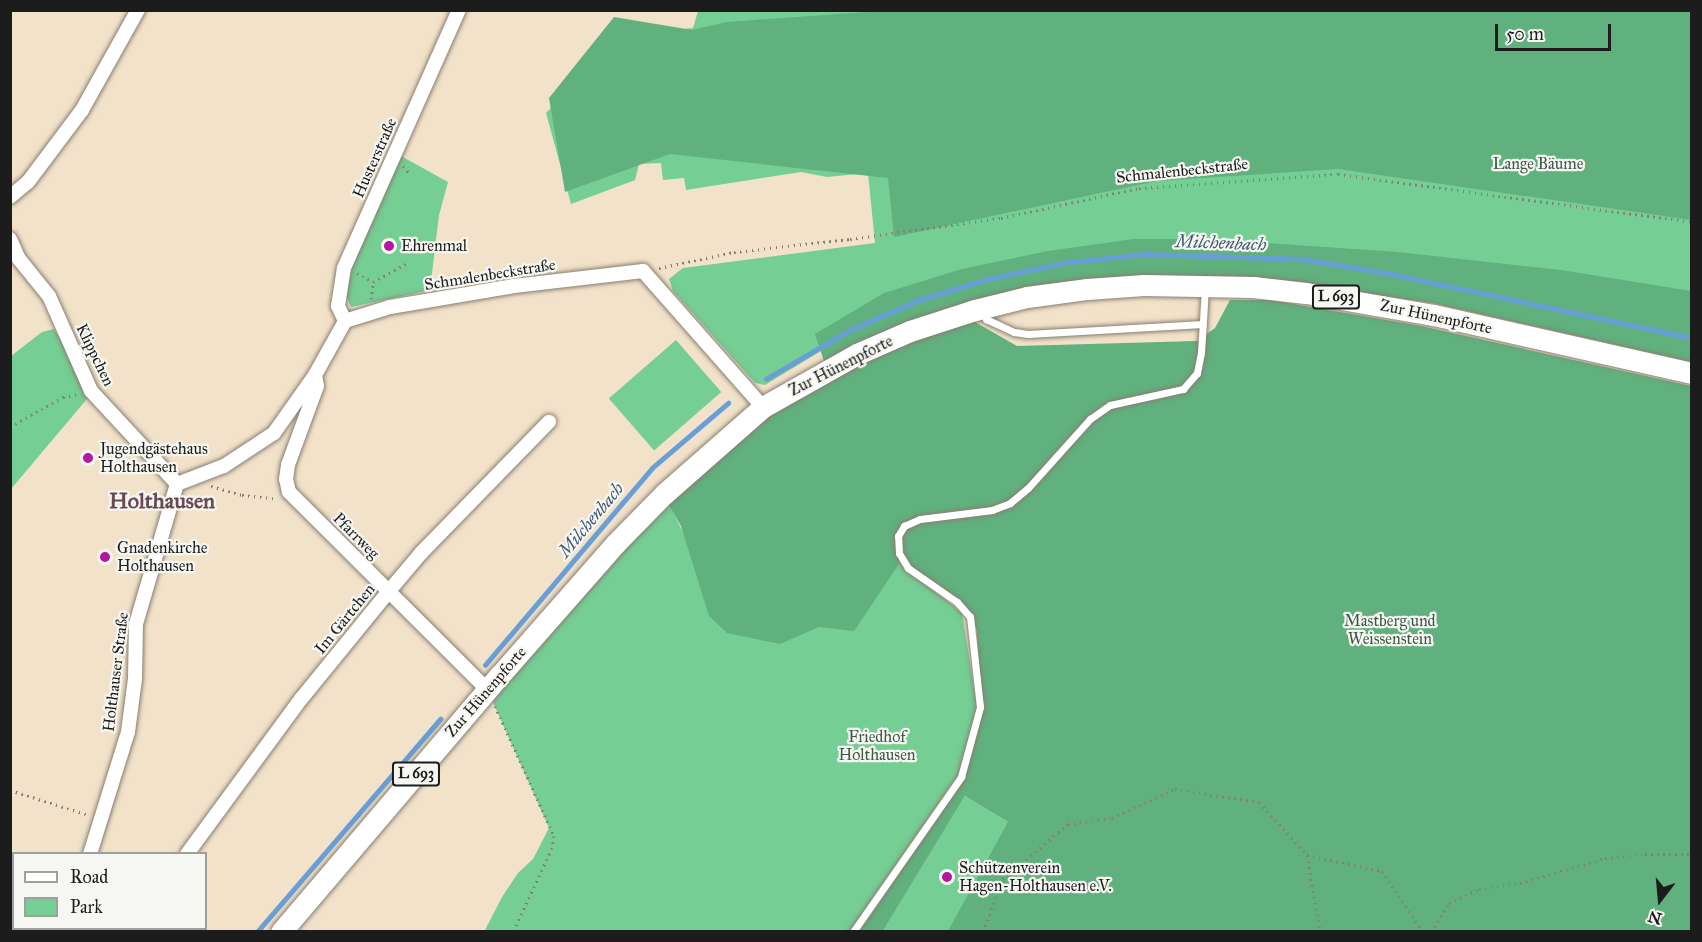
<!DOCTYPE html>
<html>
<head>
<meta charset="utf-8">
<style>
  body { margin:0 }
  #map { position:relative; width:1702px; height:942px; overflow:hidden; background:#f2e2c9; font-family:"IM FELL Great Primer",serif }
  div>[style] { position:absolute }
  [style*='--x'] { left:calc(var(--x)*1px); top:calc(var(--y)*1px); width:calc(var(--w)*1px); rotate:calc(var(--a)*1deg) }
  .green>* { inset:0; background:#75ce94; transform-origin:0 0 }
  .forest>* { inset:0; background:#60b17e }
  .stream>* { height:4.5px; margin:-2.25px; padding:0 2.25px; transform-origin:2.25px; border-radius:2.25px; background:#699fd6 }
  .path>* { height:3px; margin-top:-1.5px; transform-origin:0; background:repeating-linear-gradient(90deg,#877f72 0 1.5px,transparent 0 6px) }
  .roads { filter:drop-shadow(0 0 2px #877f72) drop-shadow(0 0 2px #877f72) }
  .lane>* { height:7px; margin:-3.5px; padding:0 3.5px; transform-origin:3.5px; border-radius:3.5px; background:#fff }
  .street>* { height:14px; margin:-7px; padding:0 7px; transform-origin:7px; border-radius:7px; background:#fff }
  .primary>* { height:21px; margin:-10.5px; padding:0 10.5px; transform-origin:10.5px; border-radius:10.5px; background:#fff }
  .dots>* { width:16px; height:16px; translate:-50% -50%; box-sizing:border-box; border:3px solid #f6f6f2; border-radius:50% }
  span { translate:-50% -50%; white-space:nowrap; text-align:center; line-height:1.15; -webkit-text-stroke:4.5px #f6f6f2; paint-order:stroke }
  .shield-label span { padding:2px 4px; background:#f6f6f2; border:2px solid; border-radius:4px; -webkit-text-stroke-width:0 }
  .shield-label { font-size:15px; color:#1c1c1c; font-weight:700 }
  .street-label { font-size:16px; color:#1c1c1c }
  .park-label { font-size:16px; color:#3b5a46 }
  .poi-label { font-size:16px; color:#1c1c1c }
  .left { translate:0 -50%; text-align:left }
  .water-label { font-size:18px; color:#3f5770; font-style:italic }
  .district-label { font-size:22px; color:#684a53; font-weight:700 }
  .frame { position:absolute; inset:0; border:12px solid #1c1c1c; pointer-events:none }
  .legend { position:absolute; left:12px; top:852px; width:195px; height:78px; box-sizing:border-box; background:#f6f6f2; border:2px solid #9f9f9c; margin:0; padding:8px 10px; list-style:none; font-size:18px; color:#1c1c1c }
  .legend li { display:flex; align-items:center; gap:12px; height:30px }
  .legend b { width:30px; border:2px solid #9f9f9c }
  .north { position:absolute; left:1630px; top:870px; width:60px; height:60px; -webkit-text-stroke:4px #f6f6f2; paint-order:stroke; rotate:196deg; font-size:16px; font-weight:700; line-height:24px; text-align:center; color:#1c1c1c }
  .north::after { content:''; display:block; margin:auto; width:21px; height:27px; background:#1c1c1c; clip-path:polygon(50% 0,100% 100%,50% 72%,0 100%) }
  .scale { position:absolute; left:1495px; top:24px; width:116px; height:27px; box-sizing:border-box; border:3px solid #1c1c1c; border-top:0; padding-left:8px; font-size:18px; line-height:21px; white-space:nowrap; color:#1c1c1c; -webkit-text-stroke:4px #f6f6f2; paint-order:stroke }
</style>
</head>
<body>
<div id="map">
  <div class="green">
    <div style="clip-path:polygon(698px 11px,1691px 11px,1691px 360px,1520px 316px,1340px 283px,1211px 273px,836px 342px,765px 385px,755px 383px,673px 291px,669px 279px,683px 268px,875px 243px,868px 173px,827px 177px,801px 172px,686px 190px,684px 178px,663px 180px,661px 163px,639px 164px,635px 180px,571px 204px,546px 113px,624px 35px,693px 28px)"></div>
    <div style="clip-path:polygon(401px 156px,448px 182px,439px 215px,430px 290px,351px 307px,344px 291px,352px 260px)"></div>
    <div style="clip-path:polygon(1421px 326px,1511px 348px,1691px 931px,883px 931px,965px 796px,1008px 822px,1043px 765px,999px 630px,932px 579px,927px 585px,962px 613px,977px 707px,958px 776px,851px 931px,484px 932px,502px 897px,518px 873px,533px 859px,549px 828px,487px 689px,664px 494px,688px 542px,1010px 349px,1203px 341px)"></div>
    <div style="clip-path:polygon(54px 329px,92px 393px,11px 489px,11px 356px,42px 332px)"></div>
    <div style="left:676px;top:340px;width:69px;height:89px;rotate:49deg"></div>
  </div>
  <div class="forest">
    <div style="clip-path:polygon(894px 10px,1691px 11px,1691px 220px,1338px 169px,1157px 181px,894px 237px,888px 178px,670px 154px,565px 192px,549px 98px,614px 17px,692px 30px,727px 22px)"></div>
    <div style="clip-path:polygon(1134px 239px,1209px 239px,1398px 252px,1561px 270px,1691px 291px,1691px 362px,1432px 303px,1254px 278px,961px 314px,1017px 346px,1197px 341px,1215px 328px,1230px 300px,1270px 300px,1421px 326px,1691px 386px,1691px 931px,948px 931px,1008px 822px,965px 796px,883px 931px,858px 931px,965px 778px,981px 707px,977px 632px,972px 613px,913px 567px,905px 555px,854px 631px,819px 627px,780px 644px,727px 633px,709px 616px,681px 526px,663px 495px,827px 370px,815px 334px,884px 293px,962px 269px,1048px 251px)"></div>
  </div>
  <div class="stream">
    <div style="--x:766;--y:379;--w:97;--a:-30.3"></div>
    <div style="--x:850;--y:330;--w:72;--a:-23.7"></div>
    <div style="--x:916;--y:301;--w:75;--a:-17"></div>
    <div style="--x:988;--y:279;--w:77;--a:-12"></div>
    <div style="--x:1063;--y:263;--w:81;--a:-6.3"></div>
    <div style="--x:1144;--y:254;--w:158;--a:1.8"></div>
    <div style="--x:1302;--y:259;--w:86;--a:9.4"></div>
    <div style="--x:1387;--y:273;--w:312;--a:12"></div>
    <div style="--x:485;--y:665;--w:258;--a:-49.7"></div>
    <div style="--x:652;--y:468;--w:100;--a:-40.5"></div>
    <div style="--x:257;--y:932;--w:281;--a:-49.3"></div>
  </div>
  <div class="path">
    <div style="--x:403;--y:166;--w:9;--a:49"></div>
    <div style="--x:659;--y:268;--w:77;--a:-12"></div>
    <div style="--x:734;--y:252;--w:117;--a:-6.4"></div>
    <div style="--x:850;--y:239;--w:152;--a:-7.9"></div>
    <div style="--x:1001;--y:218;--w:141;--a:-12.3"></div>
    <div style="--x:1139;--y:188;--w:199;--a:-4"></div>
    <div style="--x:1338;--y:174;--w:357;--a:7.7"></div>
    <div style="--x:357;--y:273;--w:18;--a:29"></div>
    <div style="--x:373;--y:282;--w:39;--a:-29"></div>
    <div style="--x:371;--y:299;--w:17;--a:-83"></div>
    <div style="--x:10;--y:427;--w:61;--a:-29.5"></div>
    <div style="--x:63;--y:397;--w:15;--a:-11"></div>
    <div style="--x:211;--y:486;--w:32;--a:16"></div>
    <div style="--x:242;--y:495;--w:36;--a:6"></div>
    <div style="--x:495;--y:706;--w:143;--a:65.6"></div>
    <div style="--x:554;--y:836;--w:12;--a:99"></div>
    <div style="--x:552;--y:848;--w:93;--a:114.9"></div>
    <div style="--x:10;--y:790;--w:83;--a:17.6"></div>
    <div style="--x:1307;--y:855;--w:78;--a:80.4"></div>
    <div style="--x:983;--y:932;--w:57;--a:-69.3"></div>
    <div style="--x:1003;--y:879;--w:85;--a:-40.2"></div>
    <div style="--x:1068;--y:824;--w:44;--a:-7.8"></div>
    <div style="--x:1112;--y:818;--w:69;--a:-24.7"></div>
    <div style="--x:1175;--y:789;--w:85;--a:8.8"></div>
    <div style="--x:1259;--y:802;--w:72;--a:47.8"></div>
    <div style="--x:1307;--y:855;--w:77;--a:12"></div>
    <div style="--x:1382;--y:871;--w:73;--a:56.1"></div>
    <div style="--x:1431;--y:932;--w:34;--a:-58"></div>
    <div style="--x:1449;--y:903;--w:33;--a:-25"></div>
    <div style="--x:1479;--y:889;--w:41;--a:-8.3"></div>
    <div style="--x:1520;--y:883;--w:89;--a:-16.4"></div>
    <div style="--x:1605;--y:858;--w:40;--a:-5.7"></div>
    <div style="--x:1645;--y:854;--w:47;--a:0"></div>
  </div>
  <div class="roads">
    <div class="lane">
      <div style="--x:983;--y:311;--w:9;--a:69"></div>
      <div style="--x:986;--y:319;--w:31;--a:25"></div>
      <div style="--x:1014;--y:332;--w:14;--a:8"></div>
      <div style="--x:1028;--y:334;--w:175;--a:-3.3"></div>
      <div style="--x:853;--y:932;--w:189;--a:-55.1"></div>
      <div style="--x:961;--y:777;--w:73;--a:-74.8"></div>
      <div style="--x:980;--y:707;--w:91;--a:-96.3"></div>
      <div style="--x:970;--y:617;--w:20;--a:-131"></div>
      <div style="--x:957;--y:602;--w:60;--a:-145.2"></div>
      <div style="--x:908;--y:568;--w:17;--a:-121"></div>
      <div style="--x:899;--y:553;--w:17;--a:-93"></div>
      <div style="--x:898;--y:536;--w:12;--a:-59"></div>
      <div style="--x:904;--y:526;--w:17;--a:-24"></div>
      <div style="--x:920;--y:519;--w:73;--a:-7.1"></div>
      <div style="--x:992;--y:510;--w:19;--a:-21"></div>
      <div style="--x:1010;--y:503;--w:23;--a:-40"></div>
      <div style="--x:1028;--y:488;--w:93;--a:-48.1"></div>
      <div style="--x:1090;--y:419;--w:24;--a:-35"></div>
      <div style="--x:1110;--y:405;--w:75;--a:-12.4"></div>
      <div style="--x:1183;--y:389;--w:21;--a:-49"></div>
      <div style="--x:1197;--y:373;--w:20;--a:-79"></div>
      <div style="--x:1201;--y:353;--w:65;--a:-86.5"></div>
    </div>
    <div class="street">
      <div style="--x:10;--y:197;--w:23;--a:-40"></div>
      <div style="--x:28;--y:182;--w:90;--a:-53.1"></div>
      <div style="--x:82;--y:110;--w:115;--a:-60.8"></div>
      <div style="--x:10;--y:239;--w:22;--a:66"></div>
      <div style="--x:19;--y:259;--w:48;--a:51"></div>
      <div style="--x:49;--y:296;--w:104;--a:66.1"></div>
      <div style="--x:91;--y:391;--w:127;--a:47.2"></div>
      <div style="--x:345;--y:321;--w:47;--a:-17.3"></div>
      <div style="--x:390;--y:307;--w:126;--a:-9.6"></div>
      <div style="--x:514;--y:286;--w:130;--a:-6.6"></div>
      <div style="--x:643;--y:271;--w:181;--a:48.6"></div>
      <div style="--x:345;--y:321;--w:17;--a:-115"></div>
      <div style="--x:338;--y:306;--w:38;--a:-81"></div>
      <div style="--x:344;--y:268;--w:282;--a:-66"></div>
      <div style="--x:315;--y:375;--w:11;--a:80"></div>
      <div style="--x:317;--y:386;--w:84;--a:110.2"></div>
      <div style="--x:288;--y:465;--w:14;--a:98"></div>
      <div style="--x:286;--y:479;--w:13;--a:77"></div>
      <div style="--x:289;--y:492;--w:279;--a:44.9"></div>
      <div style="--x:90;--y:854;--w:128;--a:-72.7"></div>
      <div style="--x:128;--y:732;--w:53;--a:-82.5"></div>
      <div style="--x:135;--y:679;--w:55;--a:-89"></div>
      <div style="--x:136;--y:624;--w:146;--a:-73.7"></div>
      <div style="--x:177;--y:484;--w:50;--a:-21"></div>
      <div style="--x:224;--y:466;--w:60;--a:-33.4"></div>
      <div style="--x:274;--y:433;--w:71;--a:-54.7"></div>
      <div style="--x:315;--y:375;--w:62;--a:-60.9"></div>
      <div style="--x:187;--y:854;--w:192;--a:-53.7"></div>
      <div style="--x:301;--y:699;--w:139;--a:-50.8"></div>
      <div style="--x:389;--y:591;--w:51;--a:-49.8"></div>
      <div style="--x:422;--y:552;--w:182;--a:-45.7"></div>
      <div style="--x:70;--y:932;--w:4;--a:-76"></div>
    </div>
    <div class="primary">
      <div style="--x:281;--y:932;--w:338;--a:-49.6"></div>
      <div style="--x:500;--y:675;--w:174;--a:-48.7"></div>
      <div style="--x:615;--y:544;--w:70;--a:-45.6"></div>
      <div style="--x:664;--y:494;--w:132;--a:-41.3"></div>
      <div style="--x:763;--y:407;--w:108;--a:-29.4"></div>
      <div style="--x:857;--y:354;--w:58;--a:-23.5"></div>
      <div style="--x:910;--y:331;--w:68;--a:-17.9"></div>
      <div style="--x:975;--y:310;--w:54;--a:-14"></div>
      <div style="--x:1027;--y:297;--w:61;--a:-7.6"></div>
      <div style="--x:1087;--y:289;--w:57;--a:-4"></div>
      <div style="--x:1144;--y:285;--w:109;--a:1.1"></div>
      <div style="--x:1253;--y:287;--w:53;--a:6.5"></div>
      <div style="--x:1306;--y:293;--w:130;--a:9.8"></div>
      <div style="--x:1434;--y:315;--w:264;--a:12.7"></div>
    </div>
  </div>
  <div class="dots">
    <div style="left:389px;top:246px;background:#b5179e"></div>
    <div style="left:88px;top:458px;background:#b5179e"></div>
    <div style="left:105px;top:557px;background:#b5179e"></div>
    <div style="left:947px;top:877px;background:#b5179e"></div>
  </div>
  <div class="shield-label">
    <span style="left:1336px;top:297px">L 693</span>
    <span style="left:416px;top:774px">L 693</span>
  </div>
  <div class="street-label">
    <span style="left:375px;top:158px;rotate:-66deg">Husterstraße</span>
    <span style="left:1182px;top:171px;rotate:-6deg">Schmalenbeckstraße</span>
    <span style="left:490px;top:275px;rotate:-9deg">Schmalenbeckstraße</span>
    <span style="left:1436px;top:317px;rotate:12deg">Zur Hünenpforte</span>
    <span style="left:95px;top:355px;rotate:64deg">Klippchen</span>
    <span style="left:841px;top:366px;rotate:-27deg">Zur Hünenpforte</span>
    <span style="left:356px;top:536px;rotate:45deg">Pfarrweg</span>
    <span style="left:345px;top:619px;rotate:-51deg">Im Gärtchen</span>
    <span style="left:116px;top:672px;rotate:-83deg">Holthauser Straße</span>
    <span style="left:486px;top:692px;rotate:-49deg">Zur Hünenpforte</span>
  </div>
  <div class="park-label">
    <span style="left:1538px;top:164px">Lange Bäume</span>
    <span style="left:1390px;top:630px">Mastberg und<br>Weissenstein</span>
    <span style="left:877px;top:746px">Friedhof<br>Holthausen</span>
  </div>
  <div class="poi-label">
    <span class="left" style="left:401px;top:246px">Ehrenmal</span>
    <span class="left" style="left:100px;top:458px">Jugendgästehaus<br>Holthausen</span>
    <span class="left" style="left:117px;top:557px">Gnadenkirche<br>Holthausen</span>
    <span class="left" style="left:959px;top:877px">Schützenverein<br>Hagen-Holthausen e.V.</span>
  </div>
  <div class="water-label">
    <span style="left:1221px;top:243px;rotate:2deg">Milchenbach</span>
    <span style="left:591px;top:520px;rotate:-50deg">Milchenbach</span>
  </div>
  <div class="district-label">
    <span style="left:162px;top:501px">Holthausen</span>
  </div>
  <div class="frame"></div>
  <ul class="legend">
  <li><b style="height:8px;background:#fff"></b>Road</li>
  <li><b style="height:16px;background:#75ce94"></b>Park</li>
  </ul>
  <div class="north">N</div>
  <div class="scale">50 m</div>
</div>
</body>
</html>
